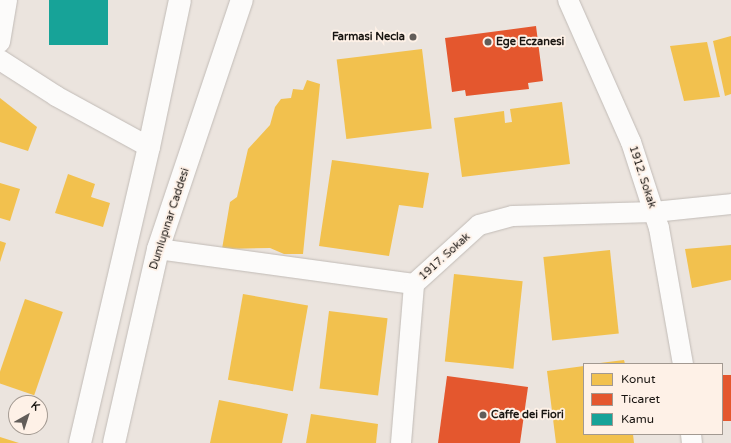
<!DOCTYPE html>
<html>
<head>
<meta charset="utf-8">
<style>
  body { margin:0 }
  #map { position:relative; width:731px; height:443px; overflow:hidden; background:#ebe4de; font-family:"Varela Round",sans-serif }
  div>[style] { position:absolute }
  [style*='--x'] { left:calc(var(--x)*1px); top:calc(var(--y)*1px); width:calc(var(--w)*1px); rotate:calc(var(--a)*1deg) }
  .homes>* { inset:0; background:#f2c14e; transform-origin:0 0 }
  .shops>* { inset:0; background:#e4572e; transform-origin:0 0 }
  .public>* { inset:0; background:#17a398; transform-origin:0 0 }
  .roads { filter:drop-shadow(0 0 1px #c1bbb6) drop-shadow(0 0 1px #c1bbb6) }
  .street>* { height:20px; margin:-10px; padding:0 10px; transform-origin:10px; border-radius:10px; background:#fcfbfa }
  .secondary>* { height:22px; margin:-11px; padding:0 11px; transform-origin:11px; border-radius:11px; background:#fcfbfa }
  .dots>* { width:11px; height:11px; translate:-50% -50%; box-sizing:border-box; border:2px solid #fef1e7; border-radius:50% }
  span { translate:-50% -50%; white-space:nowrap; text-align:center; line-height:1.15; -webkit-text-stroke:4px #fef1e7; paint-order:stroke }
  .poi-label { font-size:11px; color:#191511; font-weight:700 }
  .right { translate:-100% -50%; text-align:right }
  .left { translate:0 -50%; text-align:left }
  .street-label { font-size:11px; color:#191511 }
  .legend { position:absolute; left:583px; top:363px; width:140px; height:72px; box-sizing:border-box; background:#fef1e7; border:1px solid #a29991; margin:0; padding:5px 7px; list-style:none; font-size:12px; color:#191511 }
  .legend li { display:flex; align-items:center; gap:8px; height:20px }
  .legend b { width:20px; border:1px solid #a29991 }
  .north { position:absolute; left:8px; top:395px; width:40px; height:40px; box-sizing:border-box; background:#fef1e7; border:1px solid #a29991; border-radius:50%; rotate:39deg; font-size:11px; font-weight:700; line-height:16px; text-align:center; color:#191511 }
  .north::after { content:''; display:block; margin:auto; width:14px; height:18px; background:#625d59; clip-path:polygon(50% 0,100% 100%,50% 72%,0 100%) }
</style>
</head>
<body>
<div id="map">
  <div class="homes">
    <div style="clip-path:polygon(731px 36px,731px 94px,725px 96px,713px 41px)"></div>
    <div style="clip-path:polygon(707px 42px,720px 97px,684px 101px,670px 46px)"></div>
    <div style="left:422px;top:49px;width:80px;height:86px;rotate:83deg"></div>
    <div style="clip-path:polygon(307px 80px,320px 84px,303px 254px,284px 254px,270px 248px,222px 249px,230px 202px,237px 197px,248px 149px,270px 125px,275px 107px,281px 99px,291px 98px,293px 89px,303px 90px)"></div>
    <div style="clip-path:polygon(0 98px,37px 127px,28px 151px,0 142px)"></div>
    <div style="clip-path:polygon(562px 102px,570px 164px,462px 177px,454px 118px,504px 111px,505px 123px,512px 122px,510px 109px)"></div>
    <div style="clip-path:polygon(332px 160px,429px 173px,423px 208px,399px 205px,389px 256px,319px 246px)"></div>
    <div style="clip-path:polygon(68px 174px,95px 184px,91px 197px,110px 203px,103px 227px,55px 213px)"></div>
    <div style="clip-path:polygon(0 183px,20px 189px,10px 221px,0 218px)"></div>
    <div style="clip-path:polygon(0 241px,6px 243px,0 262px)"></div>
    <div style="clip-path:polygon(731px 245px,731px 280px,692px 288px,685px 249px)"></div>
    <div style="left:610px;top:250px;width:84px;height:67px;rotate:84deg"></div>
    <div style="left:454px;top:274px;width:69px;height:88px;rotate:6deg"></div>
    <div style="left:243px;top:294px;width:66px;height:87px;rotate:10deg"></div>
    <div style="left:25px;top:299px;width:40px;height:88px;rotate:19deg"></div>
    <div style="left:329px;top:311px;width:59px;height:78px;rotate:7deg"></div>
    <div style="clip-path:polygon(624px 360px,625px 364px,600px 364px,600px 363px)"></div>
    <div style="clip-path:polygon(584px 366px,584px 434px,633px 434px,634px 443px,556px 443px,547px 371px)"></div>
    <div style="clip-path:polygon(219px 400px,288px 414px,282px 443px,210px 443px)"></div>
    <div style="clip-path:polygon(311px 414px,378px 424px,376px 443px,306px 443px)"></div>
    <div style="clip-path:polygon(0 437px,19px 443px,0 443px)"></div>
  </div>
  <div class="shops">
    <div style="clip-path:polygon(536px 26px,543px 81px,528px 83px,529px 89px,466px 96px,465px 90px,452px 92px,445px 38px)"></div>
    <div style="left:731px;top:375px;width:46px;height:9px;rotate:90deg"></div>
    <div style="clip-path:polygon(447px 376px,528px 387px,520px 443px,438px 443px)"></div>
  </div>
  <div class="public">
    <div style="left:49px;top:0;width:59px;height:45px"></div>
  </div>
  <div class="roads">
    <div class="street">
      <div style="--x:568;--y:0;--w:155;--a:66.1"></div>
      <div style="--x:631;--y:142;--w:90;--a:72"></div>
      <div style="--x:659;--y:228;--w:138;--a:80"></div>
      <div style="--x:0;--y:42;--w:43;--a:-80.5"></div>
      <div style="--x:0;--y:60;--w:67;--a:32.7"></div>
      <div style="--x:56;--y:96;--w:106;--a:28.7"></div>
      <div style="--x:158;--y:249;--w:258;--a:7.8"></div>
      <div style="--x:414;--y:284;--w:88;--a:-42.2"></div>
      <div style="--x:479;--y:225;--w:35;--a:-15"></div>
      <div style="--x:513;--y:216;--w:141;--a:-1.6"></div>
      <div style="--x:654;--y:212;--w:77;--a:-5.9"></div>
      <div style="--x:691;--y:434;--w:9;--a:84"></div>
      <div style="--x:401;--y:443;--w:160;--a:-85.3"></div>
    </div>
    <div class="secondary">
      <div style="--x:80;--y:443;--w:304;--a:-76.9"></div>
      <div style="--x:149;--y:147;--w:150;--a:-78.1"></div>
      <div style="--x:114;--y:443;--w:199;--a:-77.2"></div>
      <div style="--x:158;--y:249;--w:263;--a:-71.4"></div>
    </div>
  </div>
  <div class="dots">
    <div style="left:413px;top:37px;background:#625d59"></div>
    <div style="left:488px;top:42px;background:#625d59"></div>
    <div style="left:483px;top:415px;background:#625d59"></div>
  </div>
  <div class="poi-label">
    <span class="right" style="left:405px;top:37px">Farmasi Necla</span>
    <span class="left" style="left:496px;top:42px">Ege Eczanesi</span>
    <span class="left" style="left:491px;top:415px">Caffe dei Fiori</span>
  </div>
  <div class="street-label">
    <span style="left:642px;top:177px;rotate:72deg">1912. Sokak</span>
    <span style="left:170px;top:219px;rotate:-72deg">Dumlupınar Caddesi</span>
    <span style="left:445px;top:257px;rotate:-42deg">1917. Sokak</span>
  </div>
  <ul class="legend">
  <li><b style="height:11px;background:#f2c14e"></b>Konut</li>
  <li><b style="height:11px;background:#e4572e"></b>Ticaret</li>
  <li><b style="height:11px;background:#17a398"></b>Kamu</li>
  </ul>
  <div class="north">K</div>
</div>
</body>
</html>
